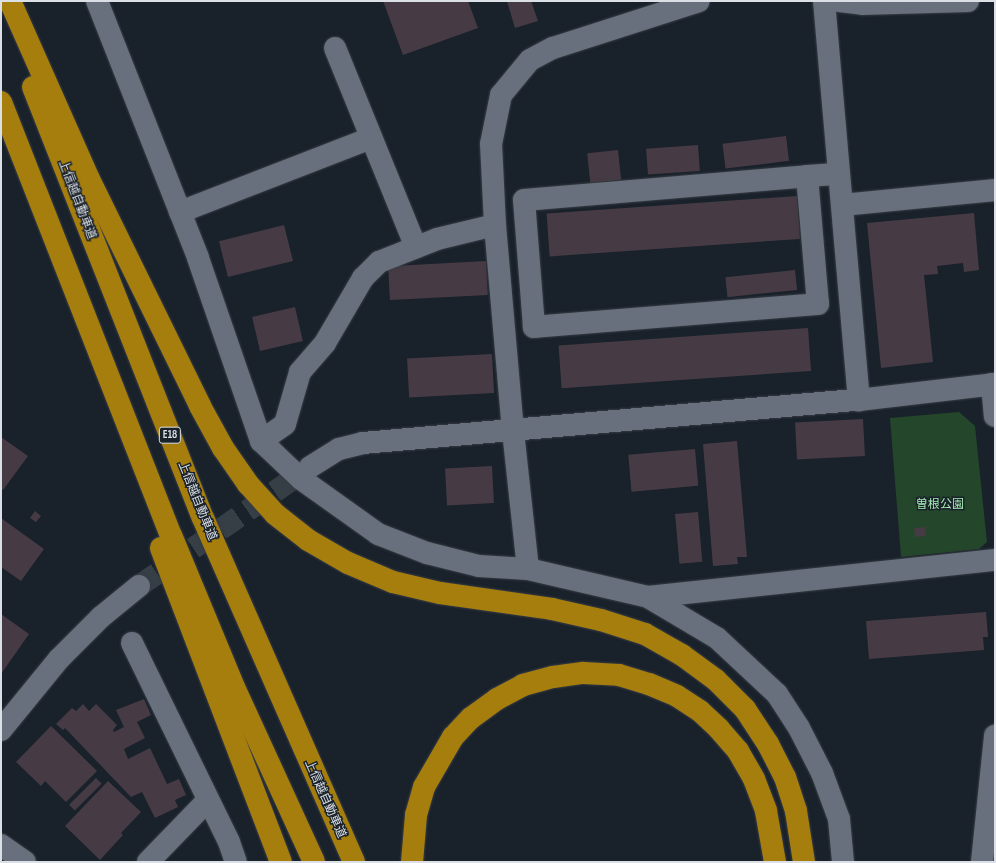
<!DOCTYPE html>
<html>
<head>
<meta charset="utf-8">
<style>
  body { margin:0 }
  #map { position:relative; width:996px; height:863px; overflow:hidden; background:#19212a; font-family:"Sofia Sans Condensed","Noto Sans JP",sans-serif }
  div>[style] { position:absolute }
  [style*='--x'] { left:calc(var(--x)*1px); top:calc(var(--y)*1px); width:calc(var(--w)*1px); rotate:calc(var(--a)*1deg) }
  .green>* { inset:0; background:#24462b }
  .building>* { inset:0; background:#463b44; transform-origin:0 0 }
  .minor-tunnel>* { height:22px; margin-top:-11px; transform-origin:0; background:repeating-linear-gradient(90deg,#363e46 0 22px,transparent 0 33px) }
  .roads { filter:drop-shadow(0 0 1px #383d45) drop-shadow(0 0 1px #383d45) }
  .minor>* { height:22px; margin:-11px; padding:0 11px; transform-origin:11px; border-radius:11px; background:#67707c }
  .highway>* { height:22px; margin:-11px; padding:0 11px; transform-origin:11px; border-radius:11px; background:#a67e0d }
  span { translate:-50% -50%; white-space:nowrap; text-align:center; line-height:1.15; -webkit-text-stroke:3px #19212a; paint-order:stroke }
  .shield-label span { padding:1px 3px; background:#19212a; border:1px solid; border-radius:3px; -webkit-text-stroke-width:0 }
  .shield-label { font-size:11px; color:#dbe0e7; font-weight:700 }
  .street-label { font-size:12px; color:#dbe0e7 }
  .park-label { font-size:12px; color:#a6ebb2 }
  .frame { position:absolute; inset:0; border:2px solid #dbe0e7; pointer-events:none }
</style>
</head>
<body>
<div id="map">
  <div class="green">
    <div style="clip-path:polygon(959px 412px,975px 426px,987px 542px,979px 549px,901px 557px,890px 418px)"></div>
  </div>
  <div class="building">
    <div style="clip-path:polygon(383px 1px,468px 1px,478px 28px,403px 55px)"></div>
    <div style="clip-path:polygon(507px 1px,531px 1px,538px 21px,515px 28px)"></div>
    <div style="left:786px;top:136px;width:25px;height:64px;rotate:83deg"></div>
    <div style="left:698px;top:145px;width:26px;height:52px;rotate:86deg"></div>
    <div style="left:618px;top:150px;width:30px;height:31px;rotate:84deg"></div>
    <div style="left:797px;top:196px;width:43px;height:251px;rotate:86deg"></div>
    <div style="clip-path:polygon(974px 213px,979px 270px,964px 272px,963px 263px,937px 266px,938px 274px,924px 275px,933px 362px,881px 368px,867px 223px)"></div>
    <div style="left:284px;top:225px;width:37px;height:67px;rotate:76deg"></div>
    <div style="left:486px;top:261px;width:34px;height:98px;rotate:87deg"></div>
    <div style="left:795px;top:270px;width:20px;height:70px;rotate:84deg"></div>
    <div style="left:295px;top:307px;width:35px;height:44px;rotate:77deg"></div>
    <div style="left:808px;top:328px;width:43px;height:250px;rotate:86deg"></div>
    <div style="left:492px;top:354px;width:39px;height:85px;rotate:87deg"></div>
    <div style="left:863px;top:419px;width:37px;height:68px;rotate:87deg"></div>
    <div style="clip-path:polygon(1px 437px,28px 456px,3px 490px,1px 489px)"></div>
    <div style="clip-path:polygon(737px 441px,747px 557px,737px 557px,738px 564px,713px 566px,703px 444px)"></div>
    <div style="left:695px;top:449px;width:37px;height:67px;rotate:85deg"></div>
    <div style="left:492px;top:466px;width:37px;height:47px;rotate:87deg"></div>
    <div style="clip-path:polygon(35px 511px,41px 516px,36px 522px,30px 518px)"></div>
    <div style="left:698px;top:512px;width:50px;height:23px;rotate:85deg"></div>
    <div style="clip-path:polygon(1px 518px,44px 549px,21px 581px,1px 567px)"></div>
    <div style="left:925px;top:527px;width:9px;height:11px;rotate:84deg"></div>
    <div style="clip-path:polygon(986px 612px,988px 637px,983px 637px,984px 650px,869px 659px,866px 621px)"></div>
    <div style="clip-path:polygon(1px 614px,29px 634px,1px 674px)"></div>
    <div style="clip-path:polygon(144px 699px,151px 715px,137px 722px,145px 738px,124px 749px,128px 759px,150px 748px,167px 784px,179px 779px,186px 795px,175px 800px,178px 807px,155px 818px,142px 792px,131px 797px,65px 728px,63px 730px,56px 724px,72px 708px,76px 711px,83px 704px,89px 711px,96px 704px,117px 725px,113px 730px,114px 732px,124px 727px,116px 710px)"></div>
    <div style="clip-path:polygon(51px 726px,97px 771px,66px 802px,45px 781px,41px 786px,16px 762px)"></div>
    <div style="left:96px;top:778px;width:8px;height:38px;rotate:45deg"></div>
    <div style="clip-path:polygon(108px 781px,141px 812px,121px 833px,123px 835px,100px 860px,65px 826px)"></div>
  </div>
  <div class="minor-tunnel">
    <div style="--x:139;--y:586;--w:208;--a:-34.8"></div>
  </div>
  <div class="roads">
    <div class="minor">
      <div style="--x:97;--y:1;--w:276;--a:68.5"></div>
      <div style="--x:198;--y:258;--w:194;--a:71"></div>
      <div style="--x:261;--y:441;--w:55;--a:43.5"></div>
      <div style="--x:301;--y:479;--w:95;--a:35.5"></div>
      <div style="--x:378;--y:534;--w:53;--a:21.2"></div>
      <div style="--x:427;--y:553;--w:54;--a:14"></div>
      <div style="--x:479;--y:566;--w:49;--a:3.5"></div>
      <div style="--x:528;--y:569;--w:123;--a:13.1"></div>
      <div style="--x:648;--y:597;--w:80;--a:30.7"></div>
      <div style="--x:717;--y:638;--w:82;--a:43"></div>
      <div style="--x:777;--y:694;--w:40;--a:57.1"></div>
      <div style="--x:799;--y:728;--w:51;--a:62.9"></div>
      <div style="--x:822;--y:773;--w:49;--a:69.7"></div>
      <div style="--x:839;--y:819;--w:43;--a:84.7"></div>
      <div style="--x:824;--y:1;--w:401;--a:85"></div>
      <div style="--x:839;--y:1;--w:24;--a:7"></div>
      <div style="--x:863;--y:4;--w:105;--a:-1.6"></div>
      <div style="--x:335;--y:48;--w:215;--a:67.9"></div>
      <div style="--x:807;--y:176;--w:128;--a:85.1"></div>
      <div style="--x:818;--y:304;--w:285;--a:175.4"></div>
      <div style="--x:534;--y:327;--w:127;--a:-94.5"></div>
      <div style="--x:524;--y:200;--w:284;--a:-4.8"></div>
      <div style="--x:807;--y:176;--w:32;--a:-4"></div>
      <div style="--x:842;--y:205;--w:154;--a:-5.6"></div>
      <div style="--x:180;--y:212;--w:205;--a:-21.2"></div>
      <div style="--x:992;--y:384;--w:32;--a:85"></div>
      <div style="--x:261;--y:441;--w:29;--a:-35"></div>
      <div style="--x:285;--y:424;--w:54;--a:-73.9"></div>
      <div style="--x:300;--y:372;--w:38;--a:-49"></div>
      <div style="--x:325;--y:343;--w:75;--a:-59.7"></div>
      <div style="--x:363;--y:278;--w:23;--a:-45"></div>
      <div style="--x:379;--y:262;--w:62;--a:-21.6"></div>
      <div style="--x:437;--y:239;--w:60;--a:-13.6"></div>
      <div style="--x:310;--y:467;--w:34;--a:-32"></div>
      <div style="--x:339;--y:449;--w:25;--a:-14"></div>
      <div style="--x:363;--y:443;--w:498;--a:-5"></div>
      <div style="--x:859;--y:400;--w:137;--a:-6.7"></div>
      <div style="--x:528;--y:569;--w:139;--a:-96.2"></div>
      <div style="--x:513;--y:431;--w:207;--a:-95"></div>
      <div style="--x:495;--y:225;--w:81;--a:-92.8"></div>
      <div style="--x:491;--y:144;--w:50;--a:-78.5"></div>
      <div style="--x:501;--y:95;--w:45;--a:-50.4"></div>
      <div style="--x:530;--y:60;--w:26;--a:-28"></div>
      <div style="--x:553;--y:48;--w:153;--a:-17.8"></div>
      <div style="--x:648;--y:597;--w:349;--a:-6.1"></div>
      <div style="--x:132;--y:643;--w:221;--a:64"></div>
      <div style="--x:229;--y:842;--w:21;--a:71"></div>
      <div style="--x:1;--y:730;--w:92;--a:-50.8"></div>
      <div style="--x:59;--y:659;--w:59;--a:-45"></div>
      <div style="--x:101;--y:617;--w:49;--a:-39.2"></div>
      <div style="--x:1;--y:845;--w:29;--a:35"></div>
      <div style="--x:148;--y:862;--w:86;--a:-45.9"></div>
      <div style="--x:982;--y:862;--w:127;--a:-84.1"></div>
    </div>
    <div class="highway">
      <div style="--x:10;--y:1;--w:195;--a:66.1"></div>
      <div style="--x:89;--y:179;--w:253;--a:63.9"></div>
      <div style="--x:200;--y:406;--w:48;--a:61.3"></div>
      <div style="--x:223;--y:448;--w:44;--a:55.2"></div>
      <div style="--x:248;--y:484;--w:40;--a:48"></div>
      <div style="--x:275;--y:514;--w:42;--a:38.2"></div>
      <div style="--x:308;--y:540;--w:46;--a:29.9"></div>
      <div style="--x:348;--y:563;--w:49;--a:22.9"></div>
      <div style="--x:393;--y:582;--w:48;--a:13.2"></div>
      <div style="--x:440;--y:593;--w:113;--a:8.1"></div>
      <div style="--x:552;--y:609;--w:50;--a:12.7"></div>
      <div style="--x:601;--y:620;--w:46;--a:17.7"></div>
      <div style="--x:645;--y:634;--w:43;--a:29.6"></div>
      <div style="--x:682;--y:655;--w:42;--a:36.3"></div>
      <div style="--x:716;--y:680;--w:41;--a:45"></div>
      <div style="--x:745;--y:709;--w:42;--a:56.7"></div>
      <div style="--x:768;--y:744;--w:37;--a:63"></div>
      <div style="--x:785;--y:777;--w:36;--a:72"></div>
      <div style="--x:796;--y:811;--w:52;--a:81.1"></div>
      <div style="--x:33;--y:87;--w:463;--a:68.5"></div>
      <div style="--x:203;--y:518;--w:376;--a:66.3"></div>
      <div style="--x:1;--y:102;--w:465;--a:68.6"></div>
      <div style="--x:171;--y:535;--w:165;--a:67.5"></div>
      <div style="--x:234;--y:687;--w:192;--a:65.4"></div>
      <div style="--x:161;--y:548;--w:336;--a:69.1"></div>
      <div style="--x:412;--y:862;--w:47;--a:-85.1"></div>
      <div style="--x:416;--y:815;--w:29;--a:-74"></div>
      <div style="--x:424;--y:787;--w:58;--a:-59.9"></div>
      <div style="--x:453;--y:737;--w:26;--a:-47"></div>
      <div style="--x:471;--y:718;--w:32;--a:-36"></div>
      <div style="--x:497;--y:699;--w:30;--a:-28"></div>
      <div style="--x:523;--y:685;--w:31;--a:-15"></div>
      <div style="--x:553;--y:677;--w:30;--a:-8"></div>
      <div style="--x:583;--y:673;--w:36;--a:3"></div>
      <div style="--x:619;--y:675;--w:31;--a:17"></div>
      <div style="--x:649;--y:684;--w:30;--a:23"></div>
      <div style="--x:677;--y:696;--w:27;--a:33"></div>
      <div style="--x:700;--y:711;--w:26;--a:43"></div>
      <div style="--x:719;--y:729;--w:29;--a:49"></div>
      <div style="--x:738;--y:751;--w:32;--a:60"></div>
      <div style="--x:754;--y:779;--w:34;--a:69"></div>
      <div style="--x:766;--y:811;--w:52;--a:80"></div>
    </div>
  </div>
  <div class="shield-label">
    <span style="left:170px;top:435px">E18</span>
  </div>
  <div class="street-label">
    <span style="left:77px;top:200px;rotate:69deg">上信越自動車道</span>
    <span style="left:197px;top:501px;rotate:68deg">上信越自動車道</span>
    <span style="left:325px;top:799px;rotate:66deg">上信越自動車道</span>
  </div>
  <div class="park-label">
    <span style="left:940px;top:505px">曽根公園</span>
  </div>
  <div class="frame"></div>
</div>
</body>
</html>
